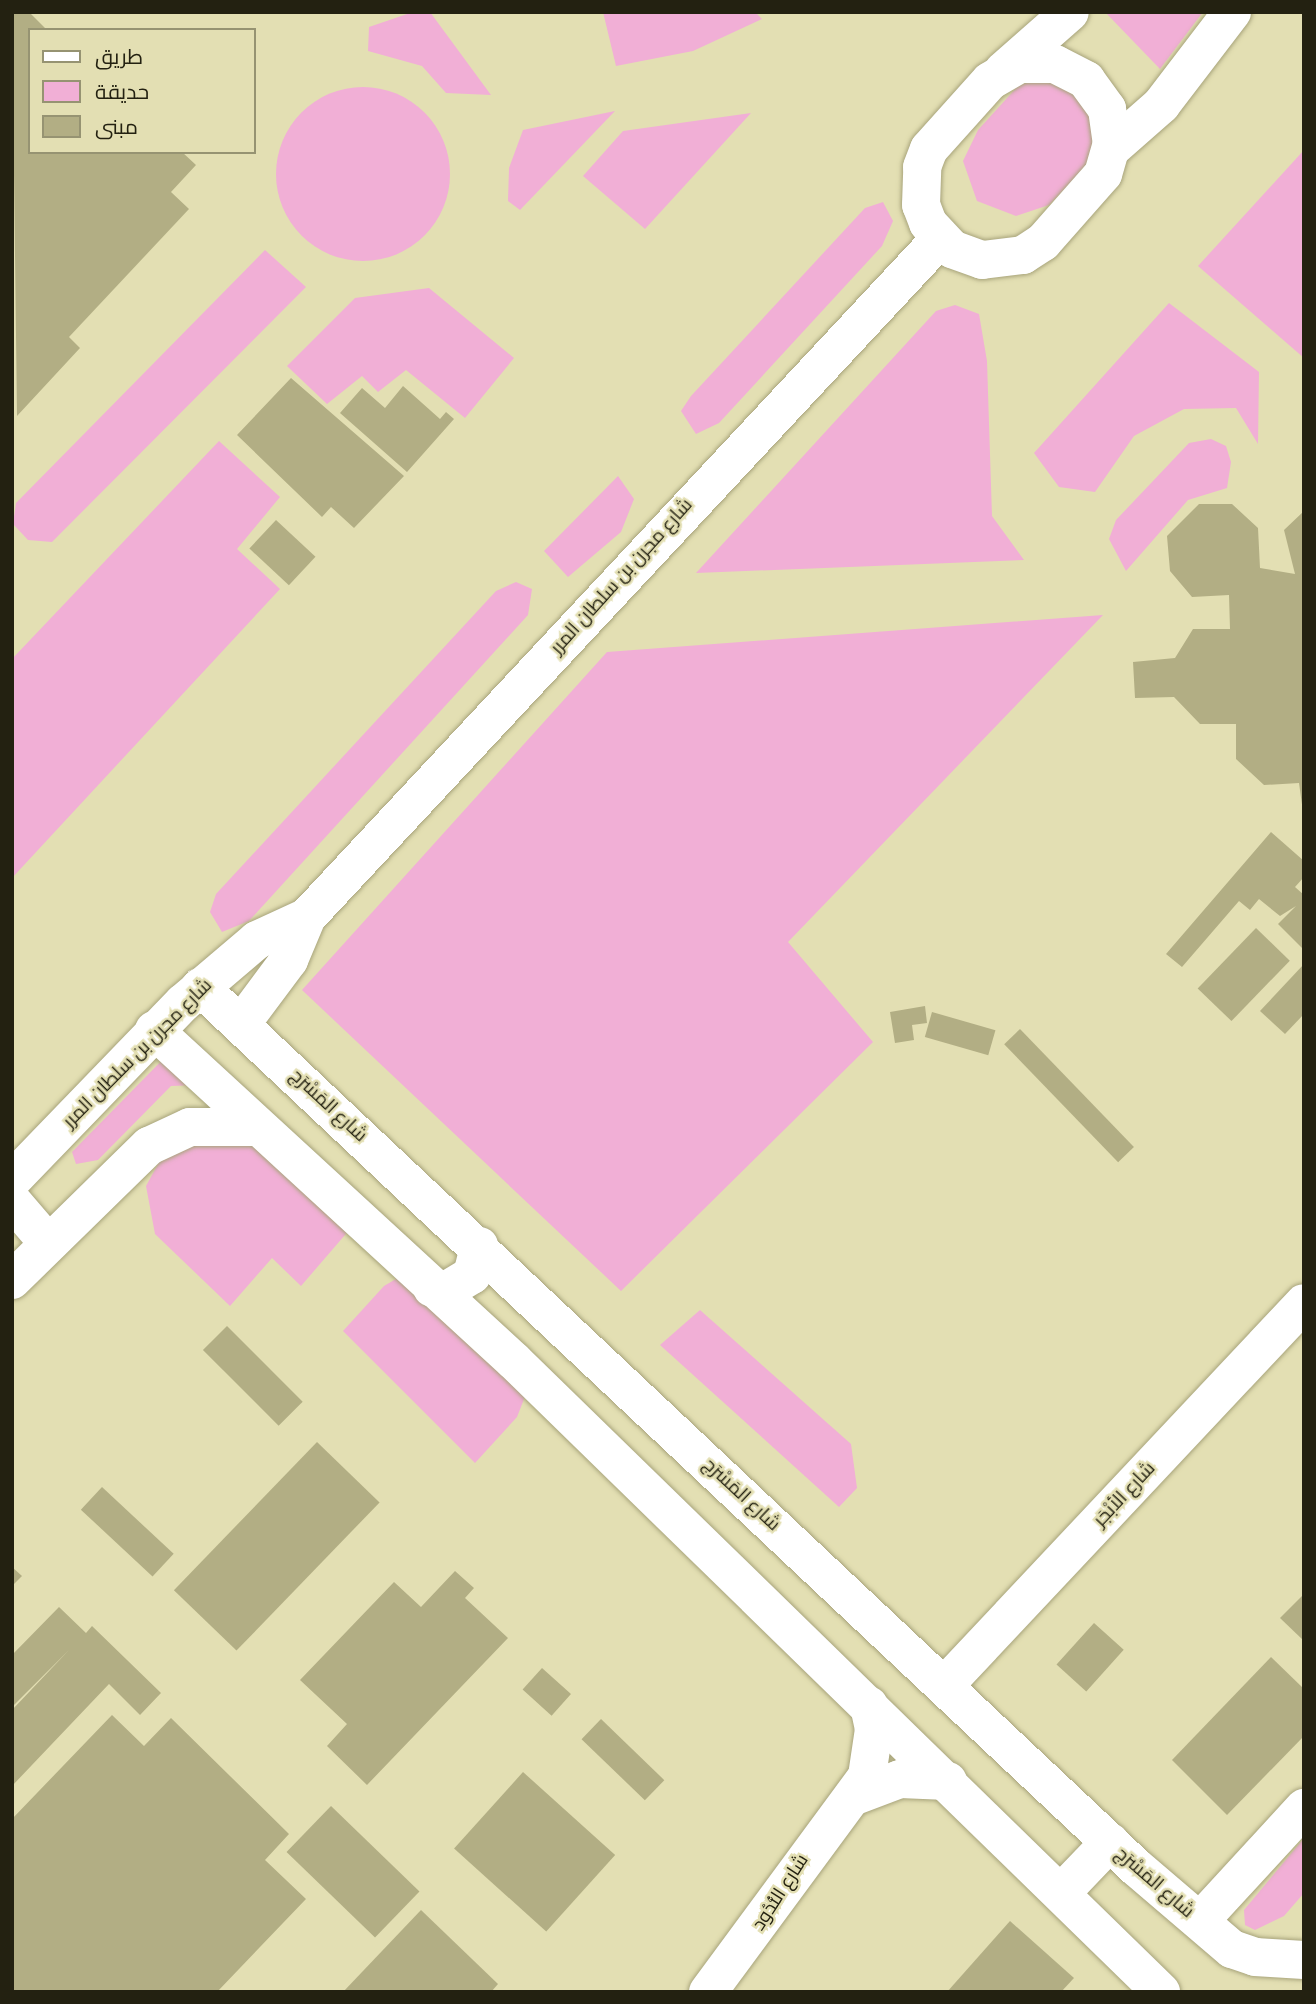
<!DOCTYPE html>
<html>
<head>
<meta charset="utf-8">
<style>
  body { margin:0 }
  #map { position:relative; width:1316px; height:2004px; overflow:hidden; background:#e3dfb3; font-family:Georgia,Cairo,serif }
  div>[style] { position:absolute }
  [style*='--x'] { left:calc(var(--x)*1px); top:calc(var(--y)*1px); width:calc(var(--w)*1px); rotate:calc(var(--a)*1deg) }
  .green>* { inset:0; background:#f1afd6 }
  .round { border-radius:50% }
  .building>* { inset:0; background:#b2ae84; transform-origin:0 0 }
  .roads { filter:drop-shadow(0 0 2px #a8a47b) drop-shadow(0 0 2px #a8a47b) }
  .minor>* { height:38px; margin:-19px; padding:0 19px; transform-origin:19px; border-radius:19px; background:#fff }
  span { translate:-50% -50%; white-space:nowrap; text-align:center; line-height:1.15; -webkit-text-stroke:5px #e3dfb3; paint-order:stroke }
  .street-label { font-size:19px; color:#232111 }
  .frame { position:absolute; inset:0; border:14px solid #232111; pointer-events:none }
  .legend { position:absolute; left:28px; top:28px; width:228px; height:126px; box-sizing:border-box; background:#e3dfb3; border:2px solid #969372; margin:0; padding:9px 12px; list-style:none; font-size:21px; color:#232111 }
  .legend li { display:flex; align-items:center; gap:14px; height:35px }
  .legend b { width:35px; border:2px solid #969372 }
</style>
</head>
<body>
<div id="map">
  <div class="green">
    <div style="clip-path:polygon(413px 12px,430px 12px,491px 95px,446px 93px,422px 66px,368px 51px,369px 27px)"></div>
    <div style="clip-path:polygon(603px 12px,755px 12px,762px 19px,693px 51px,616px 66px)"></div>
    <div style="clip-path:polygon(1105px 12px,1203px 12px,1160px 69px)"></div>
    <div style="clip-path:polygon(1057px 72px,1088px 83px,1099px 153px,1049px 205px,1016px 216px,977px 201px,963px 161px,978px 130px,1018px 86px)"></div>
    <div class="round" style="left:276px;top:87px;width:174px;height:174px"></div>
    <div style="clip-path:polygon(615px 111px,520px 210px,508px 201px,509px 168px,523px 130px)"></div>
    <div style="clip-path:polygon(751px 113px,645px 229px,583px 176px,623px 131px)"></div>
    <div style="clip-path:polygon(1304px 150px,1304px 358px,1198px 266px)"></div>
    <div style="clip-path:polygon(883px 202px,893px 221px,882px 246px,719px 423px,696px 434px,681px 411px,691px 396px,865px 208px)"></div>
    <div style="clip-path:polygon(265px 250px,306px 287px,52px 542px,28px 540px,13px 524px,16px 503px)"></div>
    <div style="clip-path:polygon(429px 288px,514px 358px,465px 418px,406px 370px,378px 392px,362px 376px,327px 404px,287px 366px,355px 298px)"></div>
    <div style="clip-path:polygon(1169px 303px,1259px 372px,1258px 444px,1236px 408px,1184px 409px,1134px 436px,1095px 492px,1059px 487px,1034px 453px)"></div>
    <div style="clip-path:polygon(955px 305px,979px 314px,987px 361px,992px 516px,1024px 560px,696px 573px,936px 311px)"></div>
    <div style="clip-path:polygon(1211px 439px,1226px 446px,1231px 462px,1227px 488px,1188px 500px,1126px 571px,1109px 539px,1116px 520px,1189px 443px)"></div>
    <div style="clip-path:polygon(219px 441px,280px 497px,237px 549px,280px 589px,12px 878px,12px 659px)"></div>
    <div style="clip-path:polygon(618px 476px,634px 499px,621px 532px,568px 577px,544px 551px)"></div>
    <div style="clip-path:polygon(516px 582px,532px 589px,528px 615px,249px 921px,222px 932px,210px 912px,216px 894px,496px 591px)"></div>
    <div style="clip-path:polygon(1103px 615px,788px 942px,873px 1042px,621px 1291px,302px 990px,607px 652px)"></div>
    <div style="clip-path:polygon(175px 1047px,197px 1085px,171px 1086px,98px 1160px,76px 1164px,72px 1152px)"></div>
    <div style="clip-path:polygon(231px 1116px,351px 1228px,301px 1286px,272px 1258px,230px 1306px,155px 1234px,146px 1186px,175px 1133px)"></div>
    <div style="clip-path:polygon(401px 1276px,528px 1389px,517px 1417px,475px 1463px,343px 1331px,384px 1286px)"></div>
    <div style="clip-path:polygon(700px 1310px,851px 1444px,857px 1488px,839px 1507px,660px 1345px)"></div>
    <div style="clip-path:polygon(1304px 1838px,1304px 1893px,1284px 1916px,1255px 1930px,1245px 1925px,1244px 1910px)"></div>
  </div>
  <div class="building">
    <div style="clip-path:polygon(12px 12px,29px 12px,47px 30px,30px 30px,30px 152px,182px 152px,196px 165px,171px 192px,189px 209px,69px 337px,80px 348px,17px 416px)"></div>
    <div style="clip-path:polygon(291px 378px,404px 476px,354px 528px,331px 507px,322px 517px,237px 435px)"></div>
    <div style="clip-path:polygon(403px 386px,440px 419px,446px 412px,454px 419px,407px 472px,340px 413px,362px 388px,385px 408px)"></div>
    <div style="clip-path:polygon(1199px 504px,1232px 504px,1258px 528px,1260px 568px,1295px 574px,1284px 530px,1304px 511px,1304px 819px,1299px 783px,1264px 785px,1236px 759px,1236px 724px,1200px 724px,1174px 697px,1135px 698px,1133px 662px,1175px 658px,1193px 629px,1230px 629px,1229px 595px,1192px 597px,1170px 571px,1167px 536px)"></div>
    <div style="left:276px;top:520px;width:54px;height:39px;rotate:43deg"></div>
    <div style="clip-path:polygon(1271px 832px,1304px 861px,1304px 877px,1295px 887px,1304px 895px,1304px 950px,1278px 924px,1296px 906px,1280px 916px,1259px 899px,1250px 910px,1239px 901px,1182px 967px,1166px 954px)"></div>
    <div style="left:1256px;top:928px;width:47px;height:84px;rotate:44deg"></div>
    <div style="clip-path:polygon(1304px 964px,1304px 1014px,1285px 1034px,1260px 1011px)"></div>
    <div style="clip-path:polygon(925px 1006px,927px 1023px,912px 1025px,914px 1040px,895px 1043px,890px 1012px)"></div>
    <div style="left:932px;top:1012px;width:66px;height:26px;rotate:16deg"></div>
    <div style="left:1020px;top:1029px;width:164px;height:22px;rotate:46deg"></div>
    <div style="left:227px;top:1326px;width:107px;height:34px;rotate:45deg"></div>
    <div style="left:317px;top:1442px;width:87px;height:206px;rotate:44deg"></div>
    <div style="left:102px;top:1487px;width:98px;height:31px;rotate:43deg"></div>
    <div style="clip-path:polygon(12px 1567px,22px 1576px,12px 1586px)"></div>
    <div style="clip-path:polygon(455px 1571px,474px 1588px,465px 1598px,508px 1638px,367px 1785px,327px 1746px,347px 1724px,300px 1680px,394px 1582px,421px 1607px)"></div>
    <div style="clip-path:polygon(1304px 1594px,1304px 1641px,1280px 1618px)"></div>
    <div style="clip-path:polygon(59px 1607px,86px 1633px,92px 1626px,161px 1693px,140px 1715px,109px 1684px,12px 1786px,12px 1710px,69px 1650px,14px 1705px,12px 1655px)"></div>
    <div style="left:1094px;top:1623px;width:40px;height:56px;rotate:42deg"></div>
    <div style="clip-path:polygon(1271px 1657px,1304px 1689px,1304px 1736px,1227px 1815px,1172px 1760px)"></div>
    <div style="left:542px;top:1668px;width:39px;height:29px;rotate:42deg"></div>
    <div style="clip-path:polygon(112px 1715px,144px 1746px,171px 1718px,289px 1834px,265px 1860px,306px 1899px,217px 1992px,12px 1992px,12px 1819px)"></div>
    <div style="left:601px;top:1719px;width:88px;height:28px;rotate:44deg"></div>
    <div style="left:523px;top:1772px;width:124px;height:103px;rotate:42deg"></div>
    <div style="left:331px;top:1806px;width:123px;height:64px;rotate:44deg"></div>
    <div style="clip-path:polygon(421px 1910px,498px 1984px,491px 1992px,343px 1992px)"></div>
    <div style="clip-path:polygon(1010px 1921px,1074px 1978px,1061px 1992px,947px 1992px)"></div>
  </div>
  <div class="roads">
    <div class="minor">
      <div style="--x:1020;--y:64;--w:35;--a:0"></div>
      <div style="--x:1055;--y:64;--w:35;--a:27"></div>
      <div style="--x:1086;--y:80;--w:36;--a:54"></div>
      <div style="--x:1107;--y:109;--w:34;--a:82"></div>
      <div style="--x:1112;--y:143;--w:32;--a:106"></div>
      <div style="--x:1103;--y:174;--w:91;--a:131.4"></div>
      <div style="--x:1043;--y:242;--w:24;--a:147"></div>
      <div style="--x:1023;--y:255;--w:41;--a:173"></div>
      <div style="--x:982;--y:260;--w:32;--a:-160"></div>
      <div style="--x:952;--y:249;--w:35;--a:-133"></div>
      <div style="--x:928;--y:223;--w:19;--a:-111"></div>
      <div style="--x:921;--y:205;--w:38;--a:-88"></div>
      <div style="--x:922;--y:167;--w:19;--a:-69"></div>
      <div style="--x:929;--y:149;--w:91;--a:-48.1"></div>
      <div style="--x:990;--y:81;--w:34;--a:-30"></div>
      <div style="--x:1003;--y:71;--w:89;--a:-41.4"></div>
      <div style="--x:1111;--y:149;--w:67;--a:-41.3"></div>
      <div style="--x:1161;--y:105;--w:117;--a:-52.6"></div>
      <div style="--x:200;--y:987;--w:1286;--a:43.24"></div>
      <div style="--x:1137;--y:1868;--w:125;--a:40.5"></div>
      <div style="--x:1232;--y:1949;--w:24;--a:19"></div>
      <div style="--x:1255;--y:1957;--w:49;--a:3.5"></div>
      <div style="--x:242;--y:1023;--w:79;--a:-53.3"></div>
      <div style="--x:289;--y:960;--w:47;--a:-67.3"></div>
      <div style="--x:307;--y:917;--w:928;--a:-46.97"></div>
      <div style="--x:154;--y:1030;--w:489;--a:42.6"></div>
      <div style="--x:514;--y:1361;--w:904;--a:44.28"></div>
      <div style="--x:12;--y:1180;--w:246;--a:-46"></div>
      <div style="--x:183;--y:1003;--w:97;--a:-40.4"></div>
      <div style="--x:257;--y:940;--w:55;--a:-24.7"></div>
      <div style="--x:12;--y:1201;--w:55;--a:49.4"></div>
      <div style="--x:12;--y:1280;--w:192;--a:-44.4"></div>
      <div style="--x:149;--y:1146;--w:45;--a:-24.9"></div>
      <div style="--x:190;--y:1127;--w:65;--a:0"></div>
      <div style="--x:432;--y:1288;--w:15;--a:8"></div>
      <div style="--x:447;--y:1290;--w:29;--a:-31"></div>
      <div style="--x:472;--y:1275;--w:30;--a:-76"></div>
      <div style="--x:945;--y:1685;--w:524;--a:-46.78"></div>
      <div style="--x:855;--y:1796;--w:48;--a:-20.7"></div>
      <div style="--x:900;--y:1779;--w:48;--a:2.4"></div>
      <div style="--x:1063;--y:1891;--w:68;--a:-46.2"></div>
      <div style="--x:1200;--y:1921;--w:154;--a:-47.4"></div>
      <div style="--x:708;--y:1992;--w:268;--a:-53.6"></div>
      <div style="--x:867;--y:1776;--w:48;--a:-81.5"></div>
      <div style="--x:874;--y:1729;--w:24;--a:-102"></div>
    </div>
  </div>
  <div class="street-label">
    <span style="left:621px;top:576px;rotate:-48deg">شارع مجرن بن سلطان المرر</span>
    <span style="left:137px;top:1053px;rotate:-45deg">شارع مجرن بن سلطان المرر</span>
    <span style="left:329px;top:1105px;rotate:43deg">شارع المَسْرَج</span>
    <span style="left:742px;top:1494px;rotate:43deg">شارع المَسْرَج</span>
    <span style="left:1124px;top:1494px;rotate:-47deg">شارع الأبْجَر</span>
    <span style="left:1155px;top:1882px;rotate:41deg">شارع المَسْرَج</span>
    <span style="left:780px;top:1892px;rotate:-57deg">شارع النُّدُود</span>
  </div>
  <div class="frame"></div>
  <ul class="legend">
  <li><b style="height:9px;background:#fff"></b>طريق</li>
  <li><b style="height:19px;background:#f1afd6"></b>حديقة</li>
  <li><b style="height:19px;background:#b2ae84"></b>مبنى</li>
  </ul>
</div>
</body>
</html>
